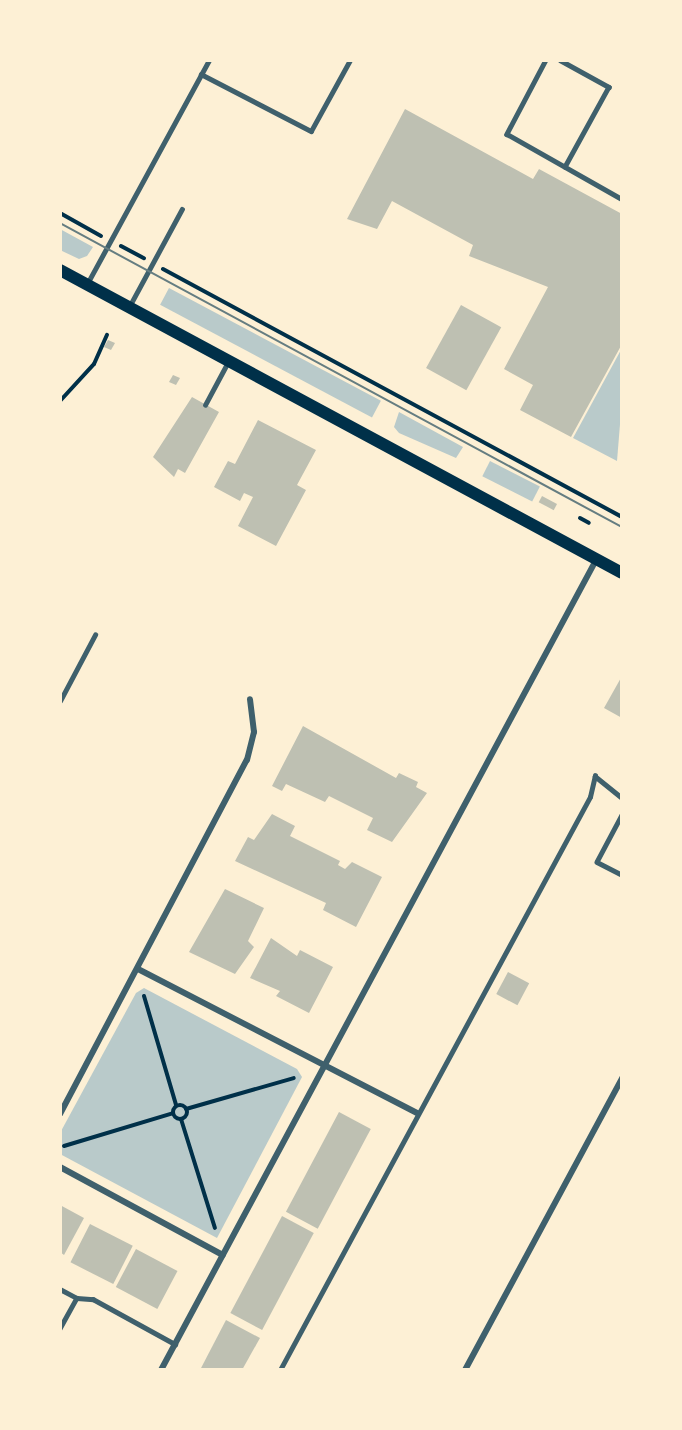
<!DOCTYPE html>
<html>
<head>
<meta charset="utf-8">
<style>
  body { margin:0 }
  #map { position:relative; width:682px; height:1430px; overflow:hidden; background:#fdf0d5; font-family:Signika,sans-serif }
  div>[style] { position:absolute }
  [style*='--x'] { left:calc(var(--x)*1px); top:calc(var(--y)*1px); width:calc(var(--w)*1px); rotate:calc(var(--a)*1deg) }
  .green>* { inset:0; background:#b9caca; transform-origin:0 0 }
  .building>* { inset:0; background:#bec0b2; transform-origin:0 0 }
  .path>* { height:4px; margin:-2px; padding:0 2px; transform-origin:2px; border-radius:2px; background:#003049 }
  .path>.ring { margin:-2px; padding:0; box-sizing:content-box; background:none; border:4px solid #003049; border-radius:50% }
  .service>* { height:4.5px; margin:-2.25px; padding:0 2.25px; transform-origin:2.25px; border-radius:2.25px; background:#3f606c }
  .minor>* { height:6px; margin:-3px; padding:0 3px; transform-origin:3px; border-radius:3px; background:#3f606c }
  .secondary>* { height:12px; margin:-6px; padding:0 6px; transform-origin:6px; border-radius:6px; background:#003049 }
  .tram>* { height:1.5px; margin:-0.75px; padding:0 0.75px; transform-origin:0.75px; border-radius:0.75px; background:#657d81 }
  span { translate:-50% -50%; white-space:nowrap; text-align:center; line-height:1.15; -webkit-text-stroke:4.5px #fdf0d5; paint-order:stroke }
  .frame { position:absolute; inset:0; border:62px solid #fdf0d5; pointer-events:none }
</style>
</head>
<body>
<div id="map">
  <div class="green">
    <div style="clip-path:polygon(60px 229px,93px 247px,87px 256px,79px 259px,60px 250px)"></div>
    <div style="left:169px;top:288px;width:240px;height:19px;rotate:28deg"></div>
    <div style="clip-path:polygon(622px 348px,622px 400px,617px 461px,573px 438px)"></div>
    <div style="clip-path:polygon(399px 412px,463px 447px,456px 458px,399px 433px,394px 427px)"></div>
    <div style="left:490px;top:461px;width:56px;height:17px;rotate:27deg"></div>
    <div style="clip-path:polygon(144px 988px,297px 1069px,302px 1077px,217px 1238px,60px 1154px,60px 1133px,136px 993px)"></div>
  </div>
  <div class="building">
    <div style="clip-path:polygon(405px 109px,533px 179px,539px 169px,622px 214px,622px 344px,571px 437px,520px 410px,533px 385px,504px 369px,548px 287px,469px 256px,473px 245px,392px 201px,377px 229px,347px 219px)"></div>
    <div style="left:461px;top:305px;width:46px;height:72px;rotate:29deg"></div>
    <div style="clip-path:polygon(108px 340px,115px 343px,111px 350px,104px 347px)"></div>
    <div style="clip-path:polygon(173px 375px,180px 378px,176px 385px,169px 382px)"></div>
    <div style="clip-path:polygon(192px 397px,219px 412px,185px 473px,178px 469px,174px 477px,153px 457px)"></div>
    <div style="clip-path:polygon(258px 420px,316px 450px,297px 485px,306px 490px,276px 546px,238px 526px,253px 497px,244px 493px,240px 501px,214px 487px,228px 461px,235px 464px)"></div>
    <div style="left:542px;top:496px;width:17px;height:7px;rotate:28deg"></div>
    <div style="clip-path:polygon(622px 676px,622px 718px,604px 708px)"></div>
    <div style="clip-path:polygon(303px 726px,396px 778px,399px 773px,418px 782px,416px 787px,427px 793px,392px 842px,367px 830px,373px 818px,329px 796px,325px 802px,286px 784px,282px 791px,272px 786px)"></div>
    <div style="clip-path:polygon(272px 814px,295px 826px,290px 836px,340px 861px,338px 865px,345px 869px,352px 862px,382px 877px,356px 927px,323px 910px,326px 903px,235px 861px,248px 837px,254px 840px)"></div>
    <div style="clip-path:polygon(225px 889px,264px 908px,248px 941px,254px 947px,235px 974px,189px 952px)"></div>
    <div style="clip-path:polygon(271px 938px,297px 956px,300px 950px,333px 967px,309px 1013px,276px 996px,280px 991px,250px 978px)"></div>
    <div style="left:508px;top:972px;width:24px;height:25px;rotate:28deg"></div>
    <div style="left:339px;top:1112px;width:36px;height:113px;rotate:28deg"></div>
    <div style="clip-path:polygon(60px 1205px,84px 1218px,64px 1255px,60px 1252px)"></div>
    <div style="left:282px;top:1216px;width:36px;height:110px;rotate:28deg"></div>
    <div style="left:90px;top:1224px;width:48px;height:43px;rotate:27deg"></div>
    <div style="left:136px;top:1249px;width:47px;height:43px;rotate:28deg"></div>
    <div style="clip-path:polygon(226px 1320px,260px 1338px,242px 1370px,200px 1370px)"></div>
  </div>
  <div class="path">
    <div style="--x:60;--y:213;--w:47;--a:29.3"></div>
    <div style="--x:121;--y:246;--w:26;--a:28"></div>
    <div style="--x:163;--y:269;--w:522;--a:28.38"></div>
    <div style="--x:60;--y:401;--w:50;--a:-47.4"></div>
    <div style="--x:94;--y:364;--w:32;--a:-66"></div>
    <div style="--x:580;--y:518;--w:10;--a:29"></div>
    <div style="--x:144;--y:996;--w:114;--a:73.6"></div>
    <div class="ring" style="left:173px;top:1105px;width:10px;height:10px"></div>
    <div style="--x:186;--y:1109;--w:112;--a:-16"></div>
    <div style="--x:181;--y:1119;--w:114;--a:72.7"></div>
    <div style="--x:64;--y:1146;--w:114;--a:-16.8"></div>
  </div>
  <div class="service">
    <div style="--x:546;--y:60;--w:84;--a:117.8"></div>
    <div style="--x:507;--y:134;--w:132;--a:29.5"></div>
    <div style="--x:560;--y:60;--w:56;--a:28.9"></div>
    <div style="--x:609;--y:87;--w:91;--a:118.8"></div>
    <div style="--x:201;--y:74;--w:124;--a:27.4"></div>
    <div style="--x:311;--y:131;--w:81;--a:-61.2"></div>
    <div style="--x:87;--y:284;--w:255;--a:-61.4"></div>
    <div style="--x:129;--y:307;--w:111;--a:-61.6"></div>
    <div style="--x:205;--y:405;--w:49;--a:-61.9"></div>
    <div style="--x:60;--y:701;--w:75;--a:-62.1"></div>
    <div style="--x:595;--y:776;--w:35;--a:39"></div>
    <div style="--x:622;--y:815;--w:53;--a:118"></div>
    <div style="--x:597;--y:862;--w:28;--a:27"></div>
    <div style="--x:60;--y:1289;--w:19;--a:28"></div>
    <div style="--x:77;--y:1298;--w:35;--a:119"></div>
    <div style="--x:77;--y:1298;--w:16;--a:4"></div>
    <div style="--x:93;--y:1299;--w:94;--a:28.8"></div>
    <div style="--x:280;--y:1370;--w:651;--a:-61.59"></div>
    <div style="--x:590;--y:797;--w:22;--a:-77"></div>
  </div>
  <div class="minor">
    <div style="--x:138;--y:969;--w:314;--a:27.3"></div>
    <div style="--x:60;--y:1114;--w:400;--a:-62.2"></div>
    <div style="--x:247;--y:760;--w:29;--a:-76"></div>
    <div style="--x:254;--y:732;--w:33;--a:-97"></div>
    <div style="--x:60;--y:1167;--w:185;--a:28.4"></div>
    <div style="--x:161;--y:1370;--w:919;--a:-61.76"></div>
    <div style="--x:465;--y:1370;--w:332;--a:-61.7"></div>
  </div>
  <div class="secondary">
    <div style="--x:60;--y:270;--w:638;--a:28.33"></div>
  </div>
  <div class="tram">
    <div style="--x:60;--y:223;--w:639;--a:28.41"></div>
  </div>
  <div class="frame"></div>
</div>
</body>
</html>
